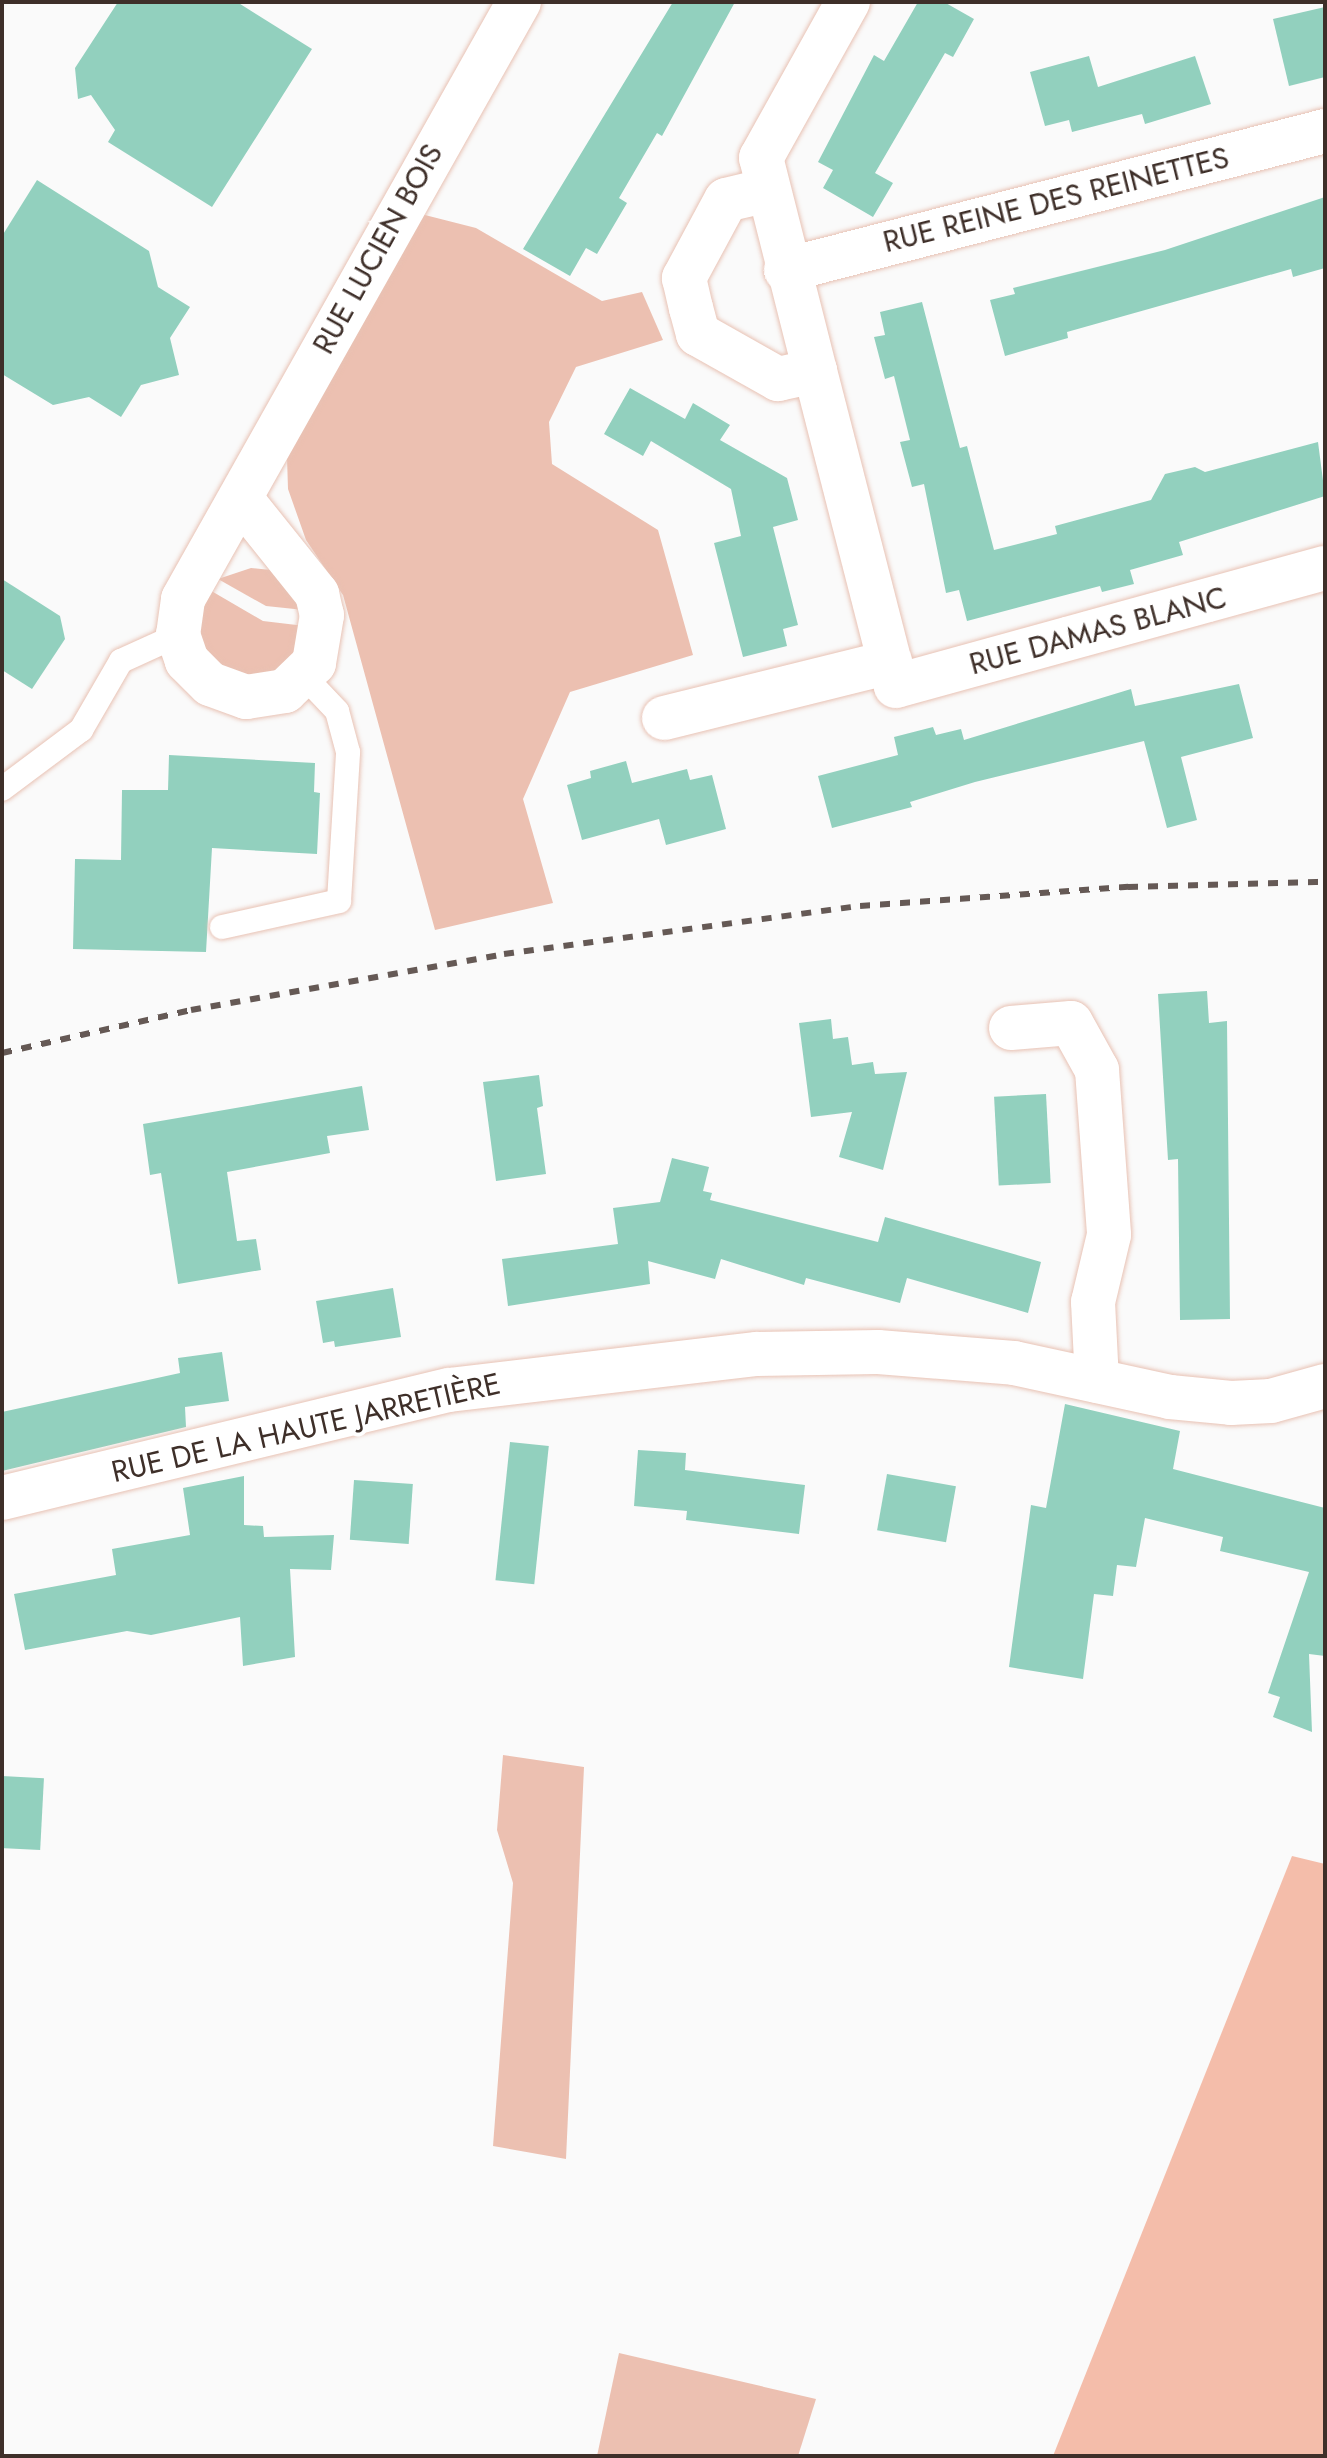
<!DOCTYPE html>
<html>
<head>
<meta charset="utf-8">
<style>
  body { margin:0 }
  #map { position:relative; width:1327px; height:2458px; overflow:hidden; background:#fafafa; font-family:Jost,sans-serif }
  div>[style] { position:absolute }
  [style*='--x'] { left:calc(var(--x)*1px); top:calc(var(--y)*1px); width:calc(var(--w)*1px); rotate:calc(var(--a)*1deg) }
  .green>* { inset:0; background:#ecc0b1 }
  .forest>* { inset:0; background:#f4bdaa }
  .building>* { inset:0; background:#92d0be; transform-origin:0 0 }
  .roads { filter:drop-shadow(0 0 2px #e8c2b4) drop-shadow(0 0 2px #e8c2b4) }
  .service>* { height:24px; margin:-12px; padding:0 12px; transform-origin:12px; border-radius:12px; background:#fff }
  .minor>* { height:44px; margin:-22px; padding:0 22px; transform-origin:22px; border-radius:22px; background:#fff }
  .rail>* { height:6px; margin-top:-3px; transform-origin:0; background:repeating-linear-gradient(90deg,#655955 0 10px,transparent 0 20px) }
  span { translate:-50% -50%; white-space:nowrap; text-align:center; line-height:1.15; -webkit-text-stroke:8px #fff; paint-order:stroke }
  .street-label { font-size:30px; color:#3e2f29 }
  .frame { position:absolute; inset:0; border:4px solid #3e2f29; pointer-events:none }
</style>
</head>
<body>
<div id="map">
  <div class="green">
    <div style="clip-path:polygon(421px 214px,476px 228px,602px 301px,642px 292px,663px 340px,576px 367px,549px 422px,552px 464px,658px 530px,693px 655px,570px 692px,523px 799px,553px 903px,435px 930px,343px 595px,306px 540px,288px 489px,287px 458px)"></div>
    <div style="clip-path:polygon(251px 568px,271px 570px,304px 610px,266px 606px,218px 579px)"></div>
    <div style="clip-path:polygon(208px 589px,263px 621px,305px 626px,300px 650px,283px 667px,261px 677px,237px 677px,214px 666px,199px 644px,199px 601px)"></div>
    <div style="clip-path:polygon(503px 1755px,584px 1767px,566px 2159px,493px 2146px,513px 1883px,497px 1830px)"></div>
    <div style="clip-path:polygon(619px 2353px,816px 2399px,798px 2456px,597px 2456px)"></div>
  </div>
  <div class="forest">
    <div style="clip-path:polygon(1292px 1856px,1325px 1864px,1325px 2456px,1053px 2456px)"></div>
  </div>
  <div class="building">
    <div style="clip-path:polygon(118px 2px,237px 2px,312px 49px,212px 207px,108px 142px,115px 130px,91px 95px,78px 99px,75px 68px)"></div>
    <div style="clip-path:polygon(673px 2px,735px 2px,662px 136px,657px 133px,619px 198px,627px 203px,597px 254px,586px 248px,570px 276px,523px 249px)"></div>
    <div style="clip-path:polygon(918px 2px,944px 2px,974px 19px,953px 57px,945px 53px,875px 173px,893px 183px,873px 217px,823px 188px,833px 170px,818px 162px,874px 55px,884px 61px)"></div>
    <div style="clip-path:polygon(1325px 7px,1325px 77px,1289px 86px,1273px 19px)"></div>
    <div style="clip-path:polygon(1089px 56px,1098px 87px,1195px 56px,1211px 104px,1145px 124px,1142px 114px,1072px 132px,1069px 120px,1045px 126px,1030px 72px)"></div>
    <div style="clip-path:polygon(37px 180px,149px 251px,158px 287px,190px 307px,170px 338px,179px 375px,141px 385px,121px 417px,89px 397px,53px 405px,2px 374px,2px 236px)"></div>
    <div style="clip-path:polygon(1325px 197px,1325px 268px,1293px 277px,1291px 269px,1067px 332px,1068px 338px,1005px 356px,990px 300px,1015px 294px,1013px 288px,1165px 250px)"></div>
    <div style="clip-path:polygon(922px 302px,960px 448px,967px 446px,994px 550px,1057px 534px,1055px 526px,1151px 500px,1165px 474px,1195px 467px,1205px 472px,1318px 442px,1325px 496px,1179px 542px,1183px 555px,1130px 570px,1134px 584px,1102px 592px,1100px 586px,967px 621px,959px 590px,946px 593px,924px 484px,912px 487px,900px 442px,910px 440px,894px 376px,885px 379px,874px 337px,885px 335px,880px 312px)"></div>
    <div style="clip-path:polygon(630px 388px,685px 419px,693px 403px,730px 425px,720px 440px,787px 478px,798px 520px,773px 527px,798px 625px,783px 629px,787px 646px,743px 657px,714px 543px,741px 536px,731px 489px,651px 441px,643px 456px,604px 434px)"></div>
    <div style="clip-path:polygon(2px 579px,60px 616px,65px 639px,32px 689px,2px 670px)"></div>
    <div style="clip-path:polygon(1239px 684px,1253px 738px,1181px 757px,1197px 820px,1167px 828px,1144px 741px,975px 782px,910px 802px,912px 807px,832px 828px,818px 776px,898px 755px,894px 737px,933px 727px,936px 735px,961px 729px,964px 740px,1131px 689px,1135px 706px)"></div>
    <div style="clip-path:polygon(169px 755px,315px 763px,314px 792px,320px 793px,317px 854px,212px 848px,206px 952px,73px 949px,75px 859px,121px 860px,122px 790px,168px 790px)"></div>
    <div style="clip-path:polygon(626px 761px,632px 783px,687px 769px,690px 780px,712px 775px,726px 829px,666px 845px,659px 819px,582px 840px,567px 785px,591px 778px,590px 771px)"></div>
    <div style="clip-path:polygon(1207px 991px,1209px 1023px,1227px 1021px,1230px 1319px,1180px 1320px,1178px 1159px,1168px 1160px,1158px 994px)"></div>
    <div style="clip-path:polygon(831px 1019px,833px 1039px,848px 1037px,852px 1065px,873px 1062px,875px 1074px,907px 1072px,883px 1170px,839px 1157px,852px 1112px,811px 1117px,799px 1023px)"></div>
    <div style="clip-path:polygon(539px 1075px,543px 1106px,537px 1108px,546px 1174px,496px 1181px,483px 1082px)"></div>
    <div style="clip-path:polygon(362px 1086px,369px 1130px,327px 1136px,330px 1153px,227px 1172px,237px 1241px,256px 1239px,261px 1270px,178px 1284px,161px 1173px,150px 1175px,143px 1124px)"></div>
    <div style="left:1046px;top:1094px;width:89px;height:52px;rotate:87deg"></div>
    <div style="clip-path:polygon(672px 1158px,709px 1167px,703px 1191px,712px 1193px,710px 1200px,878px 1242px,885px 1217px,1041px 1262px,1028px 1313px,907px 1278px,900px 1303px,806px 1278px,804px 1285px,721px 1259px,715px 1279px,648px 1261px,650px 1284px,508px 1306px,502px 1259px,618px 1244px,613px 1208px,660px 1202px)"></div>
    <div style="clip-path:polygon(393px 1288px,401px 1337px,335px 1347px,334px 1341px,323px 1343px,316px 1301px)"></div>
    <div style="clip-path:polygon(222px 1352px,229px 1401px,185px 1407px,186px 1427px,2px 1471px,2px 1412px,180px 1373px,178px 1358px)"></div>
    <div style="clip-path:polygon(1065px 1404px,1180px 1431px,1173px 1469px,1325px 1508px,1325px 1656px,1309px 1654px,1312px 1732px,1273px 1717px,1280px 1697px,1268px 1693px,1309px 1572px,1220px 1551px,1223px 1537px,1145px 1518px,1136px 1567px,1117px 1565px,1113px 1596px,1094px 1594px,1083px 1679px,1009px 1667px,1031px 1505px,1046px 1508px)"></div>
    <div style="left:510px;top:1442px;width:39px;height:139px;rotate:6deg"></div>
    <div style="clip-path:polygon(638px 1450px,686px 1453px,685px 1470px,805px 1485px,799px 1534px,686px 1520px,687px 1511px,634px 1506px)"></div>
    <div style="left:887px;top:1474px;width:70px;height:57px;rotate:10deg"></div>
    <div style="clip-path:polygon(244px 1476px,244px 1525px,263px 1526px,264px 1537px,334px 1535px,331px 1570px,290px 1569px,295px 1657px,243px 1666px,240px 1617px,151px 1635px,127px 1631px,25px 1650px,14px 1594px,116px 1575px,112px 1549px,190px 1535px,183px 1488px)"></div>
    <div style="left:354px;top:1480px;width:59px;height:60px;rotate:4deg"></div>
    <div style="left:2px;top:1776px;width:42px;height:72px;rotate:3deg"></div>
  </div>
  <div class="roads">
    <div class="service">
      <div style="--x:2;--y:789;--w:99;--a:-36.8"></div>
      <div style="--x:81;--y:730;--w:80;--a:-59.9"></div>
      <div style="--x:121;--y:661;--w:63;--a:-24.5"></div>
      <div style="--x:222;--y:927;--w:120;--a:-12.5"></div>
      <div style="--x:339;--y:901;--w:149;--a:-86.5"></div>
      <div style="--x:348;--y:752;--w:42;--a:-105"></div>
      <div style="--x:337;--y:711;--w:51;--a:-133.4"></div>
    </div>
    <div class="minor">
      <div style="--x:768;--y:190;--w:43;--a:166.6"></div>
      <div style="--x:726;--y:200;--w:89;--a:118.3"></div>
      <div style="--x:684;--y:278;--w:31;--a:77"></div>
      <div style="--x:691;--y:308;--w:27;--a:75"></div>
      <div style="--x:698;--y:334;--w:92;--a:29.4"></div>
      <div style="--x:778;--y:379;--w:38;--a:-12"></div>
      <div style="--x:815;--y:371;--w:325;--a:75.6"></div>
      <div style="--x:896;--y:686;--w:445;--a:-15.4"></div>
      <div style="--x:786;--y:270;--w:557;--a:-14.46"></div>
      <div style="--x:815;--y:371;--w:220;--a:-104.2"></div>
      <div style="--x:761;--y:158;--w:179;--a:-60.9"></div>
      <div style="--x:241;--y:499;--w:122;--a:51.3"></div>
      <div style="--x:317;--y:594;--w:22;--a:77"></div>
      <div style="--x:322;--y:615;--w:49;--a:99.5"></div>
      <div style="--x:314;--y:663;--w:40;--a:136"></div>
      <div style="--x:285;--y:691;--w:39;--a:171"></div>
      <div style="--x:246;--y:697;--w:38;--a:-160"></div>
      <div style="--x:210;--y:684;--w:33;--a:-135"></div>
      <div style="--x:187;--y:661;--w:28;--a:-109"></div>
      <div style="--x:178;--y:635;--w:36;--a:-82"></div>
      <div style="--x:183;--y:599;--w:685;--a:-60.63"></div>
      <div style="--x:664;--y:718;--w:233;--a:-13.9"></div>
      <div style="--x:1011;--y:1028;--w:60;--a:-4.8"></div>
      <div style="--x:1071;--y:1023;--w:54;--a:61"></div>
      <div style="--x:1097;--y:1070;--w:165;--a:85.8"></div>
      <div style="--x:1109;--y:1235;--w:69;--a:103.4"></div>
      <div style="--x:1093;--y:1302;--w:79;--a:87.1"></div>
      <div style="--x:2;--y:1498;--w:460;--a:-13.6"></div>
      <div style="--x:449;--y:1390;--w:310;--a:-6.7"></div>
      <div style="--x:757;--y:1354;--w:121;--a:-0.9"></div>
      <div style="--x:878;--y:1352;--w:136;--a:4.6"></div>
      <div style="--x:1014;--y:1363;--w:160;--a:12.3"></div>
      <div style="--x:1170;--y:1397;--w:61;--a:5.6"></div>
      <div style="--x:1231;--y:1403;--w:40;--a:-2.9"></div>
      <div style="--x:1271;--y:1401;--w:56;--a:-15.5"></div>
    </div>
  </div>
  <div class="rail">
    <div style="--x:2;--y:1053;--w:194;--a:-12.8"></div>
    <div style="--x:191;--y:1010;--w:318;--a:-10.1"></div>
    <div style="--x:504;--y:954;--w:359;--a:-7.7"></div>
    <div style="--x:860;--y:906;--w:269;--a:-4.1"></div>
    <div style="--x:1128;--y:887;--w:197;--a:-1.5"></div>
  </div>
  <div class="street-label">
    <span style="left:1056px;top:200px;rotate:-14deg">RUE REINE DES REINETTES</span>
    <span style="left:378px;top:249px;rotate:-61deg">RUE LUCIEN BOIS</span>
    <span style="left:1098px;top:631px;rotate:-15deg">RUE DAMAS BLANC</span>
    <span style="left:306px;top:1428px;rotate:-13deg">RUE DE LA HAUTE JARRETIÈRE</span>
  </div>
  <div class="frame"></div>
</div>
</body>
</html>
